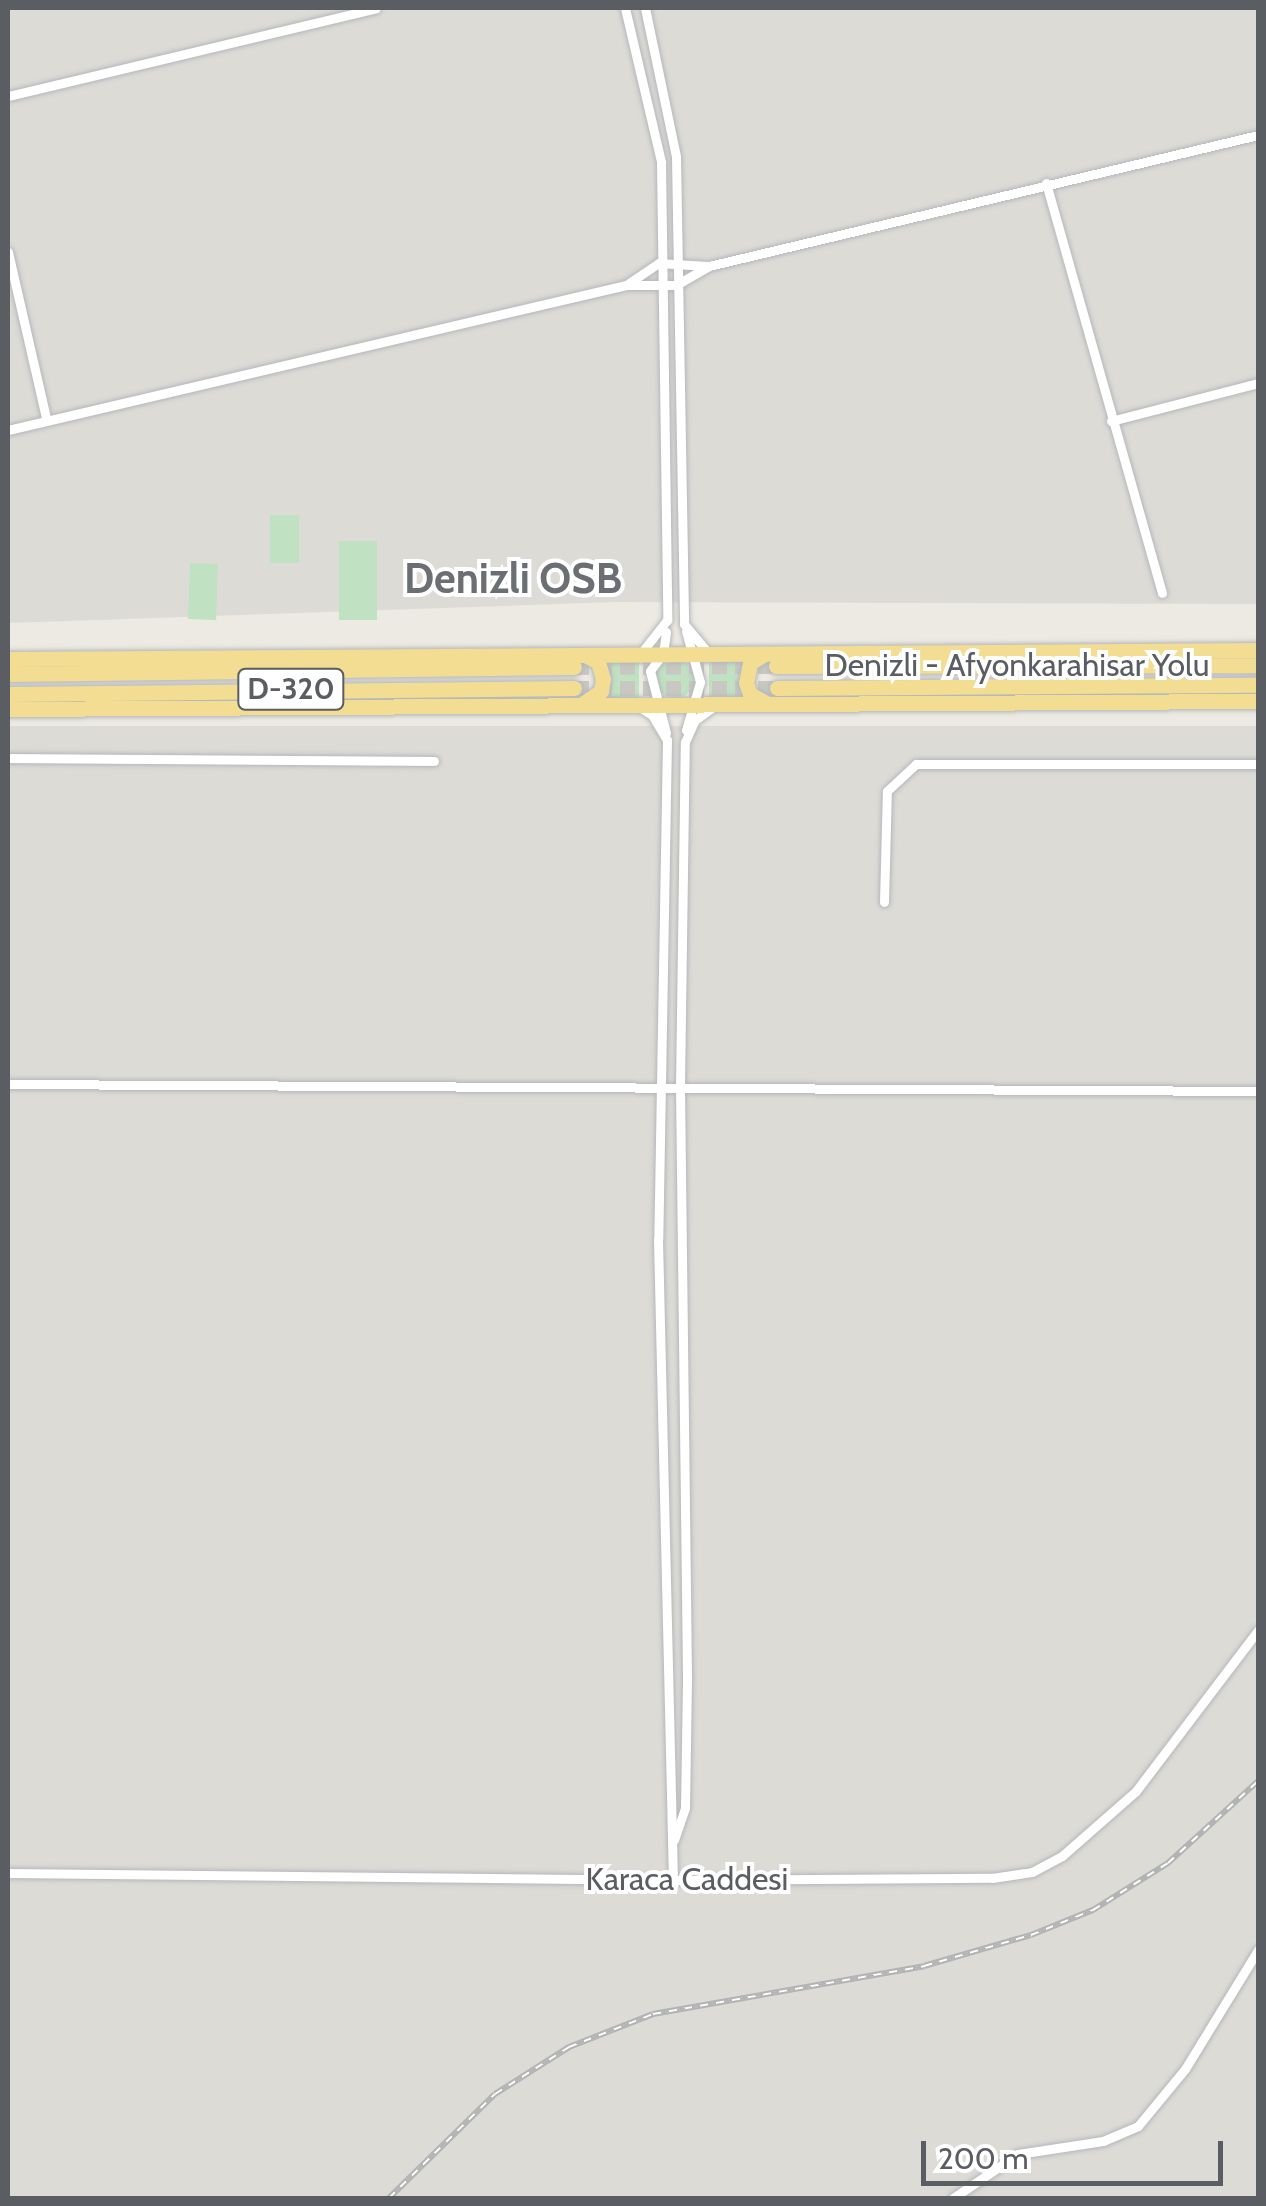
<!DOCTYPE html>
<html>
<head>
<meta charset="utf-8">
<style>
  body { margin:0 }
  #map { position:relative; width:1266px; height:2206px; overflow:hidden; background:#eceae2; font-family:Cabin,sans-serif }
  div>[style] { position:absolute }
  [style*='--x'] { left:calc(var(--x)*1px); top:calc(var(--y)*1px); width:calc(var(--w)*1px); rotate:calc(var(--a)*1deg) }
  .industrial>* { inset:0; background:#dddbd6; transform-origin:0 0 }
  .green>* { inset:0; background:#c0e1c2; transform-origin:0 0 }
  .round { border-radius:50% }
  .highway-tunnel>* { height:15px; margin-top:-7.5px; transform-origin:0; background:repeating-linear-gradient(90deg,#c8c7c2 0 15px,transparent 0 23px) }
  .roads { filter:drop-shadow(0 0 2px #b4b7bb) drop-shadow(0 0 2px #b4b7bb) }
  .street>* { height:9px; margin:-4.5px; padding:0 4.5px; transform-origin:4.5px; border-radius:4.5px; background:#fff }
  .highway>* { height:15px; margin:-7.5px; padding:0 7.5px; transform-origin:7.5px; border-radius:7.5px; background:#f2dd92 }
  .rail>* { height:6px; margin-top:-3px; transform-origin:0; background:repeating-linear-gradient(90deg,#fff 0 8px,#b2b3b3 0 16px); box-sizing:border-box; border-block:2px solid #b2b3b3 }
  span { translate:-50% -50%; white-space:nowrap; text-align:center; line-height:1.15; -webkit-text-stroke:8px #fff; paint-order:stroke }
  .shield-label span { padding:2px 8px; background:#fff; border:2px solid; border-radius:8px; -webkit-text-stroke-width:0 }
  .shield-label { font-size:30px; color:#5a5d61; font-weight:700 }
  .street-label { font-size:32px; color:#5a5d61 }
  .district-label { font-size:42px; color:#6b6f73; font-weight:700 }
  .frame { position:absolute; inset:0; border:10px solid #5a5d61; pointer-events:none }
  .scale { position:absolute; left:921px; top:2141px; width:302px; height:45px; box-sizing:border-box; border:5px solid #5a5d61; border-top:0; padding-left:12px; font-size:30px; line-height:35px; white-space:nowrap; color:#5a5d61; -webkit-text-stroke:8px #fff; paint-order:stroke }
</style>
</head>
<body>
<div id="map">
  <div class="industrial">
    <div style="clip-path:polygon(8px 8px,1258px 8px,1258px 604px,615px 602px,8px 623px)"></div>
    <div style="left:1258px;top:726px;width:1472px;height:1250px;rotate:90deg"></div>
  </div>
  <div class="green">
    <div style="left:270px;top:515px;width:29px;height:48px"></div>
    <div style="left:339px;top:541px;width:38px;height:79px"></div>
    <div style="left:190px;top:563px;width:28px;height:56px;rotate:2deg"></div>
    <div style="left:602px;top:659px;width:37px;height:40px"></div>
    <div style="left:709px;top:659px;width:35px;height:40px"></div>
    <div class="round" style="left:656px;top:660px;width:38px;height:38px"></div>
  </div>
  <div class="highway-tunnel">
    <div style="--x:574;--y:667;--w:202;--a:-0.3"></div>
    <div style="--x:574;--y:688;--w:203;--a:0"></div>
  </div>
  <div class="roads">
    <div class="street">
      <div style="--x:625;--y:8;--w:158;--a:76.8"></div>
      <div style="--x:661;--y:162;--w:458;--a:89.2"></div>
      <div style="--x:667;--y:620;--w:41;--a:128"></div>
      <div style="--x:645;--y:8;--w:152;--a:78.2"></div>
      <div style="--x:676;--y:157;--w:467;--a:89"></div>
      <div style="--x:684;--y:624;--w:35;--a:50"></div>
      <div style="--x:8;--y:96;--w:378;--a:-13.4"></div>
      <div style="--x:1046;--y:183;--w:426;--a:74.2"></div>
      <div style="--x:8;--y:252;--w:170;--a:77.1"></div>
      <div style="--x:629;--y:283;--w:36;--a:-34"></div>
      <div style="--x:659;--y:263;--w:48;--a:3.6"></div>
      <div style="--x:1111;--y:421;--w:152;--a:-14.5"></div>
      <div style="--x:8;--y:430;--w:635;--a:-13.2"></div>
      <div style="--x:626;--y:285;--w:50;--a:0"></div>
      <div style="--x:676;--y:285;--w:38;--a:-30"></div>
      <div style="--x:709;--y:266;--w:564;--a:-13.42"></div>
      <div style="--x:686;--y:631;--w:53;--a:74.6"></div>
      <div style="--x:700;--y:682;--w:50;--a:106.3"></div>
      <div style="--x:666;--y:632;--w:21;--a:98"></div>
      <div style="--x:663;--y:653;--w:22;--a:126"></div>
      <div style="--x:650;--y:671;--w:64;--a:75.5"></div>
      <div style="--x:638;--y:706;--w:17;--a:33"></div>
      <div style="--x:652;--y:715;--w:29;--a:59"></div>
      <div style="--x:667;--y:740;--w:499;--a:91"></div>
      <div style="--x:658;--y:1239;--w:641;--a:88.66"></div>
      <div style="--x:8;--y:758;--w:426;--a:0.4"></div>
      <div style="--x:884;--y:902;--w:111;--a:-88.5"></div>
      <div style="--x:887;--y:791;--w:40;--a:-43"></div>
      <div style="--x:916;--y:764;--w:342;--a:0"></div>
      <div style="--x:8;--y:1084;--w:1250;--a:0.32"></div>
      <div style="--x:674;--y:1840;--w:34;--a:-71"></div>
      <div style="--x:685;--y:1808;--w:132;--a:-89.1"></div>
      <div style="--x:687;--y:1676;--w:589;--a:-90.68"></div>
      <div style="--x:680;--y:1087;--w:345;--a:-89.2"></div>
      <div style="--x:685;--y:742;--w:24;--a:-66"></div>
      <div style="--x:695;--y:720;--w:22;--a:-36"></div>
      <div style="--x:8;--y:1873;--w:665;--a:0.6"></div>
      <div style="--x:673;--y:1880;--w:319;--a:-0.4"></div>
      <div style="--x:992;--y:1878;--w:40;--a:-8.5"></div>
      <div style="--x:1032;--y:1872;--w:34;--a:-28"></div>
      <div style="--x:1062;--y:1856;--w:98;--a:-41.3"></div>
      <div style="--x:1136;--y:1791;--w:202;--a:-52.8"></div>
      <div style="--x:953;--y:2198;--w:78;--a:-34.1"></div>
      <div style="--x:1018;--y:2154;--w:86;--a:-8.7"></div>
      <div style="--x:1103;--y:2141;--w:38;--a:-23"></div>
      <div style="--x:1138;--y:2126;--w:74;--a:-50.5"></div>
      <div style="--x:1185;--y:2069;--w:140;--a:-58.5"></div>
    </div>
    <div class="highway">
      <div style="--x:763;--y:655;--w:15;--a:148"></div>
      <div style="--x:750;--y:663;--w:20;--a:101"></div>
      <div style="--x:746;--y:683;--w:12;--a:70"></div>
      <div style="--x:750;--y:694;--w:18;--a:29"></div>
      <div style="--x:8;--y:659;--w:1250;--a:-0.41"></div>
      <div style="--x:776;--y:666;--w:482;--a:-0.1"></div>
      <div style="--x:8;--y:674;--w:566;--a:-0.71"></div>
      <div style="--x:777;--y:688;--w:481;--a:-0.4"></div>
      <div style="--x:8;--y:694;--w:566;--a:-0.61"></div>
      <div style="--x:584;--y:703;--w:21;--a:-35"></div>
      <div style="--x:601;--y:691;--w:12;--a:-81"></div>
      <div style="--x:603;--y:679;--w:18;--a:-106"></div>
      <div style="--x:598;--y:662;--w:15;--a:-152"></div>
      <div style="--x:8;--y:709;--w:1250;--a:-0.37"></div>
    </div>
  </div>
  <div class="rail">
    <div style="--x:389;--y:2198;--w:148;--a:-44.5"></div>
    <div style="--x:495;--y:2094;--w:88;--a:-32.4"></div>
    <div style="--x:569;--y:2047;--w:90;--a:-21.4"></div>
    <div style="--x:653;--y:2014;--w:275;--a:-10"></div>
    <div style="--x:924;--y:1966;--w:111;--a:-16.2"></div>
    <div style="--x:1031;--y:1935;--w:67;--a:-22"></div>
    <div style="--x:1093;--y:1910;--w:89;--a:-32.1"></div>
    <div style="--x:1168;--y:1863;--w:122;--a:-42.3"></div>
  </div>
  <div class="shield-label">
    <span style="left:291px;top:689px">D-320</span>
  </div>
  <div class="street-label">
    <span style="left:1017px;top:665px">Denizli - Afyonkarahisar Yolu</span>
    <span style="left:687px;top:1879px">Karaca Caddesi</span>
  </div>
  <div class="district-label">
    <span style="left:513px;top:578px">Denizli OSB</span>
  </div>
  <div class="frame"></div>
  <div class="scale">200 m</div>
</div>
</body>
</html>
